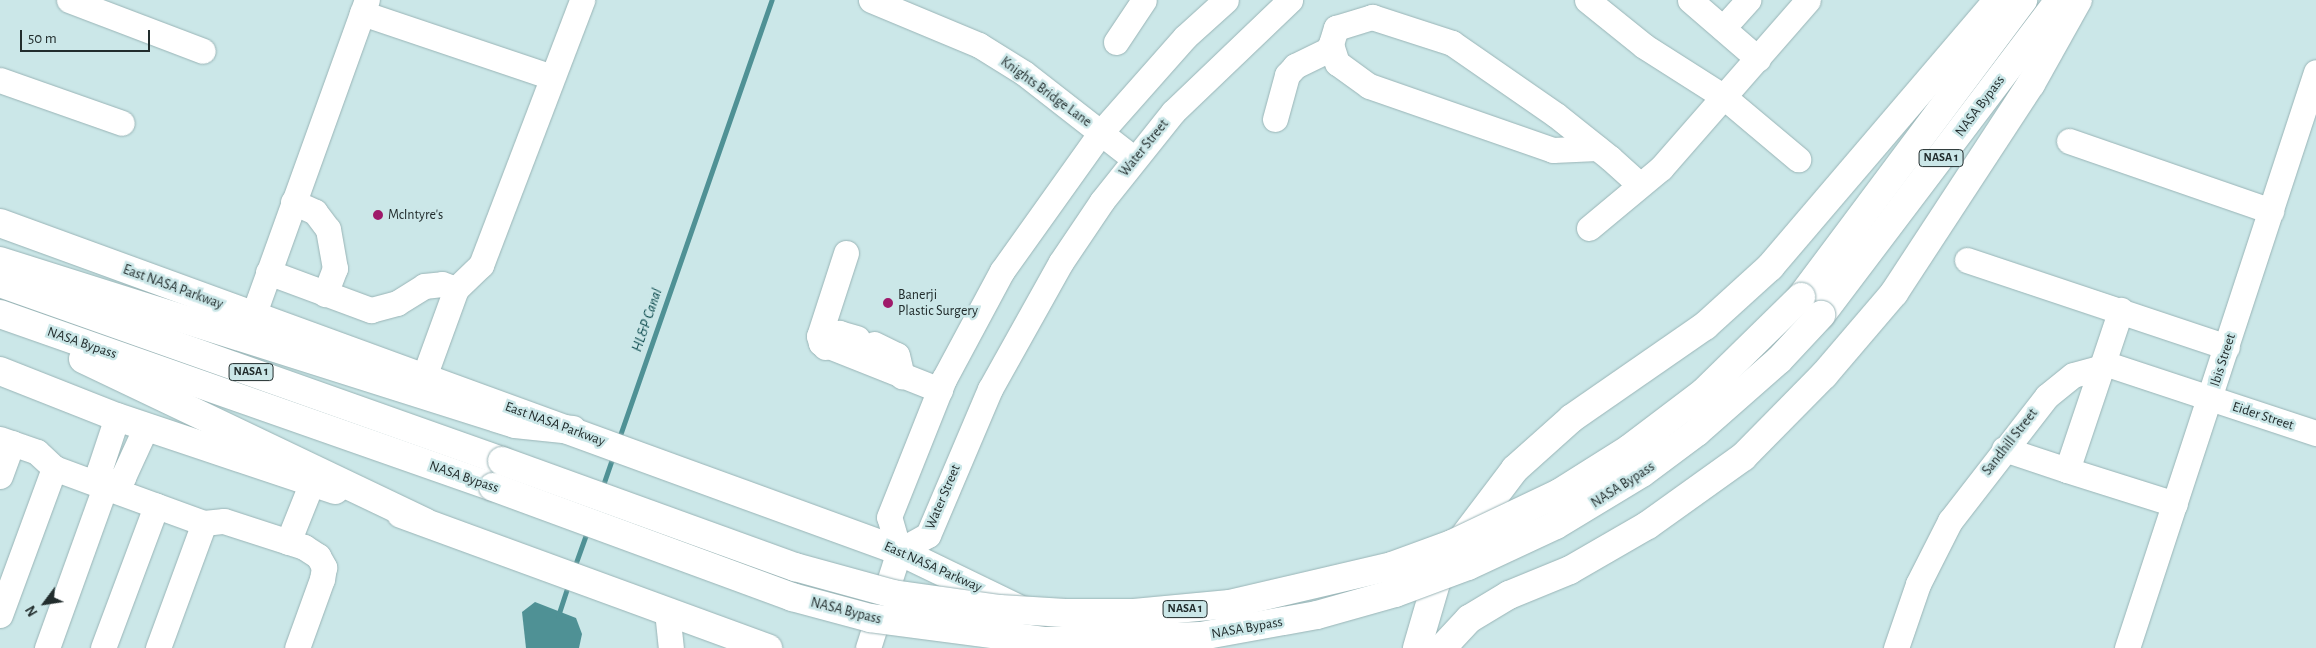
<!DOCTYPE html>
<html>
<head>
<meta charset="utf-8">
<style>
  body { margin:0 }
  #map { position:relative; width:2316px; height:648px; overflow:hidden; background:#cbe7e8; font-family:"Alegreya Sans",sans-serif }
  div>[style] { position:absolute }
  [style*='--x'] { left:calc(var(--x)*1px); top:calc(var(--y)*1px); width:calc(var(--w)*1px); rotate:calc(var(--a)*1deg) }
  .water>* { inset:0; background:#4f9195 }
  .stream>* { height:5px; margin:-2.5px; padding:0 2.5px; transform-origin:2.5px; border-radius:2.5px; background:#4f9195 }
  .roads { filter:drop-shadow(0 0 1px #99b4b6) drop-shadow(0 0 1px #99b4b6) }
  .minor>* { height:25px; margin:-12.5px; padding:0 12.5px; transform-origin:12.5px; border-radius:12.5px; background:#fff }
  .major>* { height:28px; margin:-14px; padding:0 14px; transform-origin:14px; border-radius:14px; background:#fff }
  .highway>* { height:28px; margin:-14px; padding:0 14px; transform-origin:14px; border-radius:14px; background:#fff }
  .bridges { filter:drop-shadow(0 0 1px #99b4b6) drop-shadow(0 0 1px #99b4b6) }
  .highway-bridge>* { height:28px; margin:-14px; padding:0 14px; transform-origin:14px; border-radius:14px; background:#fff }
  .dots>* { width:14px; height:14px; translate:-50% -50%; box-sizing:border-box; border:2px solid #cbe7e8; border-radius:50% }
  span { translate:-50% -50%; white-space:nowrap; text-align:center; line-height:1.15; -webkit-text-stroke:5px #cbe7e8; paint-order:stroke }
  .shield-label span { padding:1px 4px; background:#cbe7e8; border:1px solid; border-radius:4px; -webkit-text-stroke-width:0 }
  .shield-label { font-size:12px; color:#222d2d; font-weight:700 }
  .street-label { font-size:14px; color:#222d2d }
  .poi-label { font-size:14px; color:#222d2d }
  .left { translate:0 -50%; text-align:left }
  .water-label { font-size:15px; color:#0c4a4d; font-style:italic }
  .north { position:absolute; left:20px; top:578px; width:50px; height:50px; -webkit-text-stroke:4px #cbe7e8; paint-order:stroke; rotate:239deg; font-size:14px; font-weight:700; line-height:20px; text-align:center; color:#222d2d }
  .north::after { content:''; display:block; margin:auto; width:18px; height:22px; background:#222d2d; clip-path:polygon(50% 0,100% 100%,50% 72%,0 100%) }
  .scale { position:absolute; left:20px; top:30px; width:130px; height:22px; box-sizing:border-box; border:2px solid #222d2d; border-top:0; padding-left:6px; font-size:15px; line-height:18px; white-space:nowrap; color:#222d2d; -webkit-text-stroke:4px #cbe7e8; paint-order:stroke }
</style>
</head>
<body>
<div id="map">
  <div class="water">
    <div style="clip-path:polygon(535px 602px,576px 618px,582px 634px,579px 648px,526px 648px,522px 612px)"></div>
  </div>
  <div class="stream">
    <div style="--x:618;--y:441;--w:467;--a:-70.8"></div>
    <div style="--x:602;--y:488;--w:34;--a:-71"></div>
    <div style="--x:574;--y:568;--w:41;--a:-70.3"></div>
    <div style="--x:558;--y:616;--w:35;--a:-72"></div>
  </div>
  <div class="roads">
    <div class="minor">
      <div style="--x:69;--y:0;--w:143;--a:20.8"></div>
      <div style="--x:871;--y:0;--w:117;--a:22.6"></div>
      <div style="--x:979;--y:45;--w:53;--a:31.9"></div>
      <div style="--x:1024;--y:73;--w:138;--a:37.9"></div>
      <div style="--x:1587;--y:0;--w:73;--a:38.9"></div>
      <div style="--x:1644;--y:46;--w:95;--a:32.5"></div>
      <div style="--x:1724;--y:97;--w:97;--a:40"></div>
      <div style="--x:1690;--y:0;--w:90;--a:40.9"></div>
      <div style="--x:362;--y:13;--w:200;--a:18.6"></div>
      <div style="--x:1723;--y:28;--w:38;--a:-48"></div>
      <div style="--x:1116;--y:42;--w:50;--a:-56.3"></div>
      <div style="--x:0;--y:80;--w:129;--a:19.4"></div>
      <div style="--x:1275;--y:119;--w:46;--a:-74.7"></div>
      <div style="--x:1287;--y:75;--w:12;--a:-48"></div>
      <div style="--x:1295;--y:66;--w:41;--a:-25.9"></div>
      <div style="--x:2069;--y:141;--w:214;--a:19.1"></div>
      <div style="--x:1597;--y:148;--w:44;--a:177.4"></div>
      <div style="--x:1553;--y:150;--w:195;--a:-160.8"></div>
      <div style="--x:1369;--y:86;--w:39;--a:-144"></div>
      <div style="--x:1337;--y:63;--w:20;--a:-108"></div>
      <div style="--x:1331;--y:44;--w:17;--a:-73"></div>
      <div style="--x:1336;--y:28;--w:38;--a:-17"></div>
      <div style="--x:1372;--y:17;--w:84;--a:18"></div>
      <div style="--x:1452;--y:43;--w:126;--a:34.7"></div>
      <div style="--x:1556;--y:115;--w:69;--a:38.5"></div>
      <div style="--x:1610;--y:158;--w:40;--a:42"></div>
      <div style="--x:293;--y:202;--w:24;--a:24"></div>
      <div style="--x:315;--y:212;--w:21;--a:53"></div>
      <div style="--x:328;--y:229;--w:40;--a:80"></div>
      <div style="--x:335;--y:268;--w:28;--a:111"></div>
      <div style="--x:1589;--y:228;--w:94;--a:-39.8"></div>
      <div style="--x:1661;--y:168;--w:223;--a:-48.8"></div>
      <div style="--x:846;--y:253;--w:87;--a:108"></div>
      <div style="--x:819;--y:336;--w:7;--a:74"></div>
      <div style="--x:821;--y:343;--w:128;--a:21.6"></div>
      <div style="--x:1967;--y:260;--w:274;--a:18.5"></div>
      <div style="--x:268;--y:272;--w:110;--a:20.3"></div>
      <div style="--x:371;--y:310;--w:27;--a:-15"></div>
      <div style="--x:397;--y:303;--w:32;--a:-32"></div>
      <div style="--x:424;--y:286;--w:18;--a:-6"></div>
      <div style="--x:442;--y:284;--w:15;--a:20"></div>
      <div style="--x:456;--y:289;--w:94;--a:110"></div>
      <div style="--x:456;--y:289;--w:35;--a:-44"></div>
      <div style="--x:481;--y:265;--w:284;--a:-69.1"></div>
      <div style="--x:253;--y:316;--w:336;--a:-70.2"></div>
      <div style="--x:874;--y:344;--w:25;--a:26"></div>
      <div style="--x:897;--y:355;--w:22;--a:77"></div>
      <div style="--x:825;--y:347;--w:20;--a:-45"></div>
      <div style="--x:839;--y:333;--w:19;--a:16"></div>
      <div style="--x:0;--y:439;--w:39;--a:19"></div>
      <div style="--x:37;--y:452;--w:23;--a:43"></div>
      <div style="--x:54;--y:468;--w:54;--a:20.4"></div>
      <div style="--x:105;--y:487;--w:105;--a:20"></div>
      <div style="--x:204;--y:523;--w:20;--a:-6"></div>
      <div style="--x:224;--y:521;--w:84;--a:18"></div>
      <div style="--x:304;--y:547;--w:17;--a:33"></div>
      <div style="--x:318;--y:556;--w:13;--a:61"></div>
      <div style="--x:324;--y:567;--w:12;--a:99"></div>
      <div style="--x:322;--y:579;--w:73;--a:109.9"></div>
      <div style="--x:2004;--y:449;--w:66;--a:18.4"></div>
      <div style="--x:2067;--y:470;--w:169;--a:-71.4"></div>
      <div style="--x:2067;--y:470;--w:113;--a:17.5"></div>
      <div style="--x:0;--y:476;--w:35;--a:-70"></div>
      <div style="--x:105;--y:487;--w:17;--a:-111"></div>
      <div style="--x:99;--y:471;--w:57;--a:-71.6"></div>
      <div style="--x:288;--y:542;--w:65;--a:-68.2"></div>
      <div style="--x:899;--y:551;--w:33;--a:-29"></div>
      <div style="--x:928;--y:535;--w:159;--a:-67"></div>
      <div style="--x:990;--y:389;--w:145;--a:-60.8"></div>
      <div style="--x:1061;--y:262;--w:73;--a:-56.1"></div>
      <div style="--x:1102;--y:201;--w:114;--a:-51.4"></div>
      <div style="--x:1173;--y:112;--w:162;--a:-43.7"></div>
      <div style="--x:899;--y:551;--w:35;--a:-106"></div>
      <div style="--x:889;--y:517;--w:149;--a:-68.3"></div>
      <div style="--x:944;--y:379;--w:123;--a:-61.8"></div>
      <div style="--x:1002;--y:271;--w:171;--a:-54.5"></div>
      <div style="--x:1101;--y:132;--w:127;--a:-48.5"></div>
      <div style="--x:1185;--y:37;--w:55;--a:-42.1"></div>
      <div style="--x:667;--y:611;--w:37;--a:84"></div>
      <div style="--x:0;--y:615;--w:157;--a:-69.8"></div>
      <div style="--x:47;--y:648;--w:171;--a:-70.2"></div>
      <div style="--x:105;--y:487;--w:21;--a:-29"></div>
      <div style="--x:123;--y:477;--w:55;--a:-65.3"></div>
      <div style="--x:103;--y:648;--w:152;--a:-69.5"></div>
      <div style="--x:158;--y:648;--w:133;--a:-69.8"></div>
      <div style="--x:868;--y:648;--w:102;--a:-72.3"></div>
      <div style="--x:1896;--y:648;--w:68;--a:-71"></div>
      <div style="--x:1918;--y:584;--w:71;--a:-63.1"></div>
      <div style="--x:1950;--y:521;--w:158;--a:-52.2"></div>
      <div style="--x:2047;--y:396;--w:33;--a:-39"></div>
      <div style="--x:2073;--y:375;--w:38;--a:-15"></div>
      <div style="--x:2110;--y:365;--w:217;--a:18.3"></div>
      <div style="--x:2127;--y:648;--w:606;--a:-71.83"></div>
    </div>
    <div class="major">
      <div style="--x:0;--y:223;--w:957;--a:20.04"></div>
      <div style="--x:899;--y:551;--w:213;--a:25.8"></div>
      <div style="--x:0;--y:371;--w:126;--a:21.5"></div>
      <div style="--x:117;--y:417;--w:230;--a:18.5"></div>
      <div style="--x:401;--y:514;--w:391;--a:20.1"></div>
    </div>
    <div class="highway">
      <div style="--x:0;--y:261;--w:540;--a:17.56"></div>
      <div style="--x:515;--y:424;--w:58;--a:5.9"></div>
      <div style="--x:0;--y:283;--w:533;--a:19.52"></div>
      <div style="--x:1801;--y:297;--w:371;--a:-53.2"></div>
      <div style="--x:0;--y:314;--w:522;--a:19.34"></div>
      <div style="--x:1821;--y:315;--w:395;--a:-52.9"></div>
      <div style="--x:83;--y:359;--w:379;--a:25.5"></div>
      <div style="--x:1417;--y:648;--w:68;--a:-73.7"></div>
      <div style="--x:1436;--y:583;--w:31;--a:-63"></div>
      <div style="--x:1450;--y:555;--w:108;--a:-52.9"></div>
      <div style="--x:1515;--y:469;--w:76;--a:-41.8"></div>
      <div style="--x:1572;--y:418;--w:162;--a:-34.7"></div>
      <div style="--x:1705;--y:326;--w:88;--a:-42.2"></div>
      <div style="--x:1770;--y:267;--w:351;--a:-49.5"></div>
      <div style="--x:1442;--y:648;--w:40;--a:-47"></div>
      <div style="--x:1469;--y:619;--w:47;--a:-31"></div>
      <div style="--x:1509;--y:595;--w:66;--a:-22.3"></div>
      <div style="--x:1570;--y:570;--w:90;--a:-30"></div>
      <div style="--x:1648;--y:525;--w:117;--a:-35.6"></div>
      <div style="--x:1743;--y:457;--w:115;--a:-45.4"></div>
      <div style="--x:1824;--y:375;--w:108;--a:-49.5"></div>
      <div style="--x:1894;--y:293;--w:250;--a:-56.8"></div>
      <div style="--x:2031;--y:84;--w:96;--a:-60.8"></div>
    </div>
  </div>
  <div class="bridges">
    <div class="highway-bridge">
      <div style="--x:502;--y:461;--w:312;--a:19.9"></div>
      <div style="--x:795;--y:567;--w:102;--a:15.4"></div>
      <div style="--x:893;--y:594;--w:108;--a:8"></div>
      <div style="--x:1000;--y:609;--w:65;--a:3.5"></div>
      <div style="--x:1065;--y:613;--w:69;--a:0"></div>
      <div style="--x:1134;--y:613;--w:96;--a:-5.4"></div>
      <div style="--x:1230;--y:604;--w:166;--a:-13.2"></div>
      <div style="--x:1392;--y:566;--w:64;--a:-20.1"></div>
      <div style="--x:1452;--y:544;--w:119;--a:-25.5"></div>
      <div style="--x:1559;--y:493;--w:83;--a:-32.2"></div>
      <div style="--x:1629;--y:449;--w:94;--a:-37.2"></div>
      <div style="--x:1704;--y:392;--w:136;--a:-44.4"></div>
      <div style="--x:493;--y:487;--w:319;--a:20.2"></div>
      <div style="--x:792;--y:597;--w:81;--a:15.1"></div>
      <div style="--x:870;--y:618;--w:177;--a:7.5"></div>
      <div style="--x:1045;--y:641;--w:156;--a:-1.8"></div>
      <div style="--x:1201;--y:636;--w:118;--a:-10.3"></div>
      <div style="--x:1317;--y:615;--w:81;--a:-15.8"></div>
      <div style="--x:1395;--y:593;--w:78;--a:-20.3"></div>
      <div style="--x:1468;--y:566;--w:97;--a:-25"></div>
      <div style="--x:1556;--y:525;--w:100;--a:-31.2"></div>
      <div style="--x:1642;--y:473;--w:69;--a:-36.7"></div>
      <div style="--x:1697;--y:432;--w:109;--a:-41.3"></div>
      <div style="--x:1779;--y:360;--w:62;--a:-47"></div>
    </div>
  </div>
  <div class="dots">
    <div style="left:378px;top:215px;background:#9f1a6a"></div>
    <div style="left:888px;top:303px;background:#9f1a6a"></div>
  </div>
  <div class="shield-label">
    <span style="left:1941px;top:158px">NASA 1</span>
    <span style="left:251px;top:372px">NASA 1</span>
    <span style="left:1185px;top:609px">NASA 1</span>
  </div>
  <div class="street-label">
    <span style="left:1046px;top:92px;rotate:36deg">Knights Bridge Lane</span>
    <span style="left:1980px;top:106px;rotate:-53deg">NASA Bypass</span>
    <span style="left:1144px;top:148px;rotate:-51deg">Water Street</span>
    <span style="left:173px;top:287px;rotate:20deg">East NASA Parkway</span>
    <span style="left:82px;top:343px;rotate:19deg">NASA Bypass</span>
    <span style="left:2223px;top:360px;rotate:-72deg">Ibis Street</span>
    <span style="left:2263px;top:416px;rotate:18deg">Eider Street</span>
    <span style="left:555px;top:424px;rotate:20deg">East NASA Parkway</span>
    <span style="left:2010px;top:442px;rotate:-52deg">Sandhill Street</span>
    <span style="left:464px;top:477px;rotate:19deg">NASA Bypass</span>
    <span style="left:1623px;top:485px;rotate:-33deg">NASA Bypass</span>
    <span style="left:943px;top:497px;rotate:-67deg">Water Street</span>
    <span style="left:933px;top:567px;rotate:24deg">East NASA Parkway</span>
    <span style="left:846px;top:611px;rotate:14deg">NASA Bypass</span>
    <span style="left:1247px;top:628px;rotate:-10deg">NASA Bypass</span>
  </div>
  <div class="poi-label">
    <span class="left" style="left:388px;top:215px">McIntyre's</span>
    <span class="left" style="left:898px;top:303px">Banerji<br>Plastic Surgery</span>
  </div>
  <div class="water-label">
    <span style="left:647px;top:320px;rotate:-71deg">HL&amp;P Canal</span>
  </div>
  <div class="north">N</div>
  <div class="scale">50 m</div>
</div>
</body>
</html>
